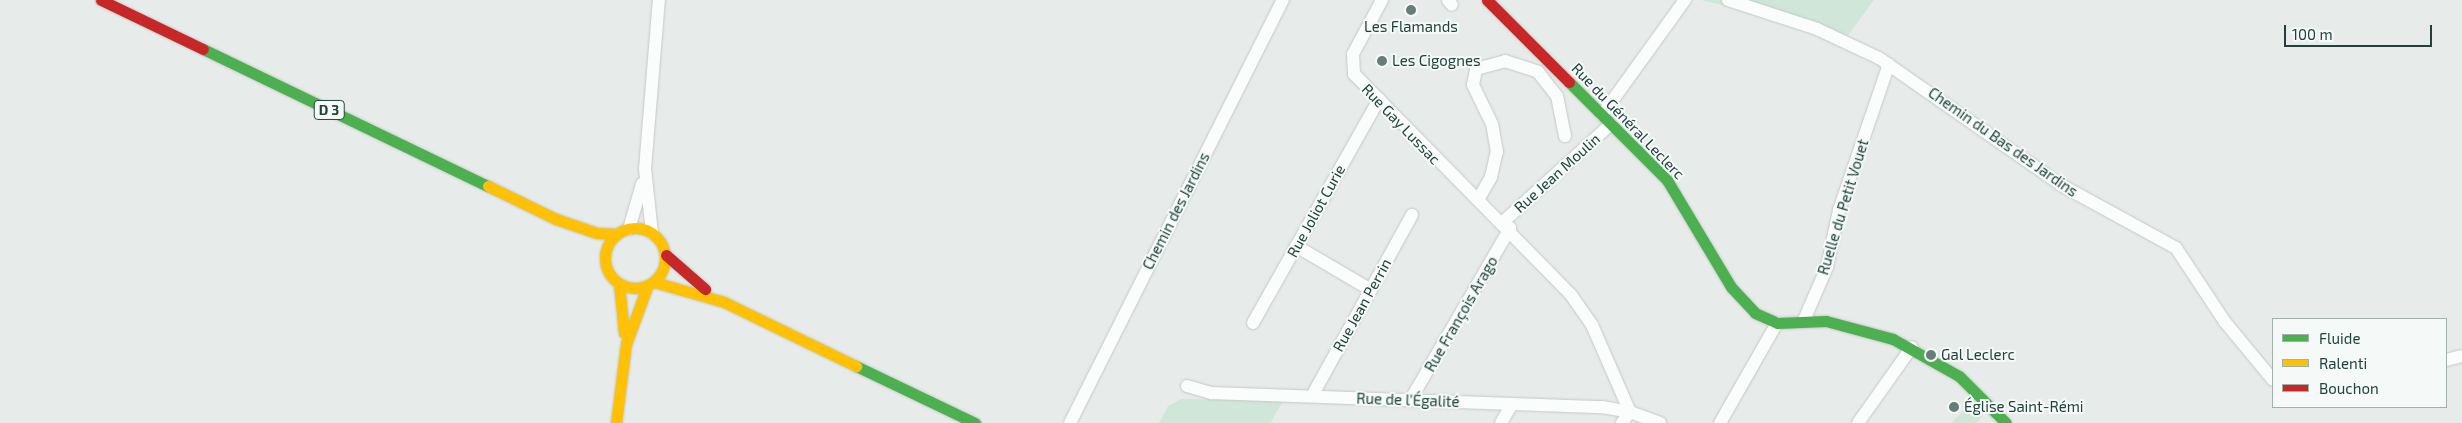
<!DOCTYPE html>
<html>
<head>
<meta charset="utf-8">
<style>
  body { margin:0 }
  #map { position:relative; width:2462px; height:423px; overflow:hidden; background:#e7ecea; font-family:"Exo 2",sans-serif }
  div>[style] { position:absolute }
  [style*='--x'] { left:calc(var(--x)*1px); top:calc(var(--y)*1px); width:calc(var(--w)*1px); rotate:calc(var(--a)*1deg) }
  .green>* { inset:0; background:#cfe6d8 }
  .roads { filter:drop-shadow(0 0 1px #c4c9c7) drop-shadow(0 0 1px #c4c9c7) }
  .street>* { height:12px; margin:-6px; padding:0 6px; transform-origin:6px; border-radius:6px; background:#fbfcfc }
  .fast>* { height:11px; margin:-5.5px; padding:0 5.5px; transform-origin:5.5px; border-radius:5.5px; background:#4caf50 }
  .slow>* { height:11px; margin:-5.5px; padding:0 5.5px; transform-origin:5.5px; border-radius:5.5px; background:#ffc107 }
  .slow>.ring { margin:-5.5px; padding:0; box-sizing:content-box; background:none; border:11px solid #ffc107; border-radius:50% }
  .jam>* { height:11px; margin:-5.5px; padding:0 5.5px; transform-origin:5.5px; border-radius:5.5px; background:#c62828 }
  .dots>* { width:14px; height:14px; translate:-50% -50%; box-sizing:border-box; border:2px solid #f5faf8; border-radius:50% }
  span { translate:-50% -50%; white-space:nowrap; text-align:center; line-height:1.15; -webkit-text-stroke:4px #f5faf8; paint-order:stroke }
  .shield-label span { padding:1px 4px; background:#f5faf8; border:1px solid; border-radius:4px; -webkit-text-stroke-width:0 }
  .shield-label { font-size:14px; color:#21423c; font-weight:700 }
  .poi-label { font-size:15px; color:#21423c }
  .left { translate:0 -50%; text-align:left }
  .street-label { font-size:15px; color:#21423c }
  .legend { position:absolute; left:2272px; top:318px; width:175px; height:90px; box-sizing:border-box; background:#f5faf8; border:1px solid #a0b0ad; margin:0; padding:6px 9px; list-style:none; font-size:15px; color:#21423c }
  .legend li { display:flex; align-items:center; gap:10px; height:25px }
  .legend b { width:25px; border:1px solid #a0b0ad }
  .scale { position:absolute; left:2284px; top:25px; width:148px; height:22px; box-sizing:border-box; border:2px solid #21423c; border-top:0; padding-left:6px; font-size:15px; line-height:18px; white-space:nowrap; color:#21423c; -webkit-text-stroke:4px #f5faf8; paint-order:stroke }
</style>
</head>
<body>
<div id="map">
  <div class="green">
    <div style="clip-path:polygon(1701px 0,1874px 0,1848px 35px)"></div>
    <div style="clip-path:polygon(1181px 399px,1283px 401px,1270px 423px,1159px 423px,1168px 406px)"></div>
    <div style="clip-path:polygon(1973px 401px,1986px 410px,1977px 423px,1951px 423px)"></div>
  </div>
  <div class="roads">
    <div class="street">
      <div style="--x:1382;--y:0;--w:61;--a:118.2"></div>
      <div style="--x:1353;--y:54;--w:20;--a:87"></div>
      <div style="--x:1354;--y:74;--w:310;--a:45.5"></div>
      <div style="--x:1571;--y:295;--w:37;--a:55"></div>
      <div style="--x:1592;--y:325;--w:95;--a:66.4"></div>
      <div style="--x:1630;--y:412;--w:32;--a:20"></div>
      <div style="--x:1448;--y:0;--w:6;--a:51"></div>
      <div style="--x:1728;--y:0;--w:94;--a:18"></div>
      <div style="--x:1817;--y:29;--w:68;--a:25.1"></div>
      <div style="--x:1879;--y:58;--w:222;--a:34.9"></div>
      <div style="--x:2061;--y:185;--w:131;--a:28.7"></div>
      <div style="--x:2176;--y:248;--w:89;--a:56.5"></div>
      <div style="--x:2225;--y:322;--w:75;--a:50.4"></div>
      <div style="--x:1602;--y:115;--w:142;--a:-54.2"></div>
      <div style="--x:1479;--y:198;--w:24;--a:-60"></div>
      <div style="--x:1491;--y:177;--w:26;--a:-77"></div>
      <div style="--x:1497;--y:152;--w:28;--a:-100"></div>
      <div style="--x:1492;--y:124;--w:43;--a:-116"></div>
      <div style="--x:1473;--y:85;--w:16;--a:-79"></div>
      <div style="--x:1476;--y:69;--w:30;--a:-15"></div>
      <div style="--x:1505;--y:61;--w:35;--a:18"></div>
      <div style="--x:1538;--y:72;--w:31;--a:52"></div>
      <div style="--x:1557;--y:96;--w:41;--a:78.7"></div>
      <div style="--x:1503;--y:222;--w:146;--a:-42.2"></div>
      <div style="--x:629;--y:229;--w:47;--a:-73.9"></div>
      <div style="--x:652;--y:233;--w:64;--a:-96.2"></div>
      <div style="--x:645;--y:169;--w:170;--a:-85.3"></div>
      <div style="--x:1296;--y:246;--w:87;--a:30.4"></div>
      <div style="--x:1804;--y:320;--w:58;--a:-66.5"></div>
      <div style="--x:1827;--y:267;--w:58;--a:-78.1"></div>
      <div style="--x:1839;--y:210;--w:154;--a:-71.1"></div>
      <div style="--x:1253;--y:323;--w:257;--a:-60.6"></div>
      <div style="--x:2446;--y:360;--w:16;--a:-14"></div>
      <div style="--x:1187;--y:386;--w:26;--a:16"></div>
      <div style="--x:1212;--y:393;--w:390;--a:2.1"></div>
      <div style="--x:1602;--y:407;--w:28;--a:10"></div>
      <div style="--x:1630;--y:412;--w:14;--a:126"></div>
      <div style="--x:1312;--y:396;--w:207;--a:-61.1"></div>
      <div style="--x:1411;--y:399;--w:198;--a:-59.9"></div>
      <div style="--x:1070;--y:423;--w:474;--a:-63.3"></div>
      <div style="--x:1501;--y:423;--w:22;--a:-60"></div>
      <div style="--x:1720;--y:423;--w:115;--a:-60.3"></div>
      <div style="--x:1858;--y:423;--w:93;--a:-54.6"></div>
    </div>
    <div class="fast">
      <div style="--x:203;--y:49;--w:316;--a:25.7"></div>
      <div style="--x:1569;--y:82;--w:139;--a:45"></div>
      <div style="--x:1667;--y:180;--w:125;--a:59.1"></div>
      <div style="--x:1731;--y:287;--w:35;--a:47"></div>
      <div style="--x:1755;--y:313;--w:24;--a:24"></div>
      <div style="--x:1777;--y:323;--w:49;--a:-2.3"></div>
      <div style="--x:1826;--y:321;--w:69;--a:15"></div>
      <div style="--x:1893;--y:339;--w:76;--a:29.3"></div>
      <div style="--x:1959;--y:376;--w:66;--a:45"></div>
      <div style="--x:856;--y:366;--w:132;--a:25.6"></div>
    </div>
    <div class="slow">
      <div style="--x:488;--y:186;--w:76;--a:25.9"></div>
      <div style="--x:556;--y:219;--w:43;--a:18.9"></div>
      <div style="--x:597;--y:233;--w:20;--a:3"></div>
      <div class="ring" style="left:605px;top:228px;width:49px;height:49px"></div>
      <div style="--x:654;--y:282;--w:73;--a:15.9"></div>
      <div style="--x:724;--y:302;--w:147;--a:25.9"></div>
      <div style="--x:619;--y:284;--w:49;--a:84.2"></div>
      <div style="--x:616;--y:423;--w:80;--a:-82.8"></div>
      <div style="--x:626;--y:344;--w:61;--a:-69.8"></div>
    </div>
    <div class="jam">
      <div style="--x:101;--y:0;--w:113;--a:25.7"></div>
      <div style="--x:1487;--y:0;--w:116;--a:45"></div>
      <div style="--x:666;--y:255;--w:52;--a:41.1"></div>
    </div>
  </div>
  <div class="dots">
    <div style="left:1411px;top:10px;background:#667e79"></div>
    <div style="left:1382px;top:61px;background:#667e79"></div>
    <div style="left:1931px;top:355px;background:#667e79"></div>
    <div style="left:1954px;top:407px;background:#667e79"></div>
  </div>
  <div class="shield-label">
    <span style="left:329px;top:110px">D 3</span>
  </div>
  <div class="poi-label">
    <span style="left:1411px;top:27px">Les Flamands</span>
    <span class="left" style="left:1392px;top:61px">Les Cigognes</span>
    <span class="left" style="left:1941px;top:355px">Gal Leclerc</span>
    <span class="left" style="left:1964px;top:407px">Église Saint-Rémi</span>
  </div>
  <div class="street-label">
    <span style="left:1628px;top:121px;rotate:46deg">Rue du Général Leclerc</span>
    <span style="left:1401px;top:124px;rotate:46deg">Rue Gay Lussac</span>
    <span style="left:2003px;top:142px;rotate:35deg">Chemin du Bas des Jardins</span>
    <span style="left:1557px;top:173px;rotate:-42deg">Rue Jean Moulin</span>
    <span style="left:1843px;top:207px;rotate:-73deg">Ruelle du Petit Vouet</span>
    <span style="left:1176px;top:211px;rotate:-63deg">Chemin des Jardins</span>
    <span style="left:1316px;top:211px;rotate:-61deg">Rue Joliot Curie</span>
    <span style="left:1362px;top:305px;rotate:-61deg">Rue Jean Perrin</span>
    <span style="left:1461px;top:314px;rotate:-60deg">Rue François Arago</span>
    <span style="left:1408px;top:400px;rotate:2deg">Rue de l'Égalité</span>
  </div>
  <ul class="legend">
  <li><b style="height:6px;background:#4caf50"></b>Fluide</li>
  <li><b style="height:6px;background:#ffc107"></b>Ralenti</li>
  <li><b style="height:6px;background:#c62828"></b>Bouchon</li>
  </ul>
  <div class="scale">100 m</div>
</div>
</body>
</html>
